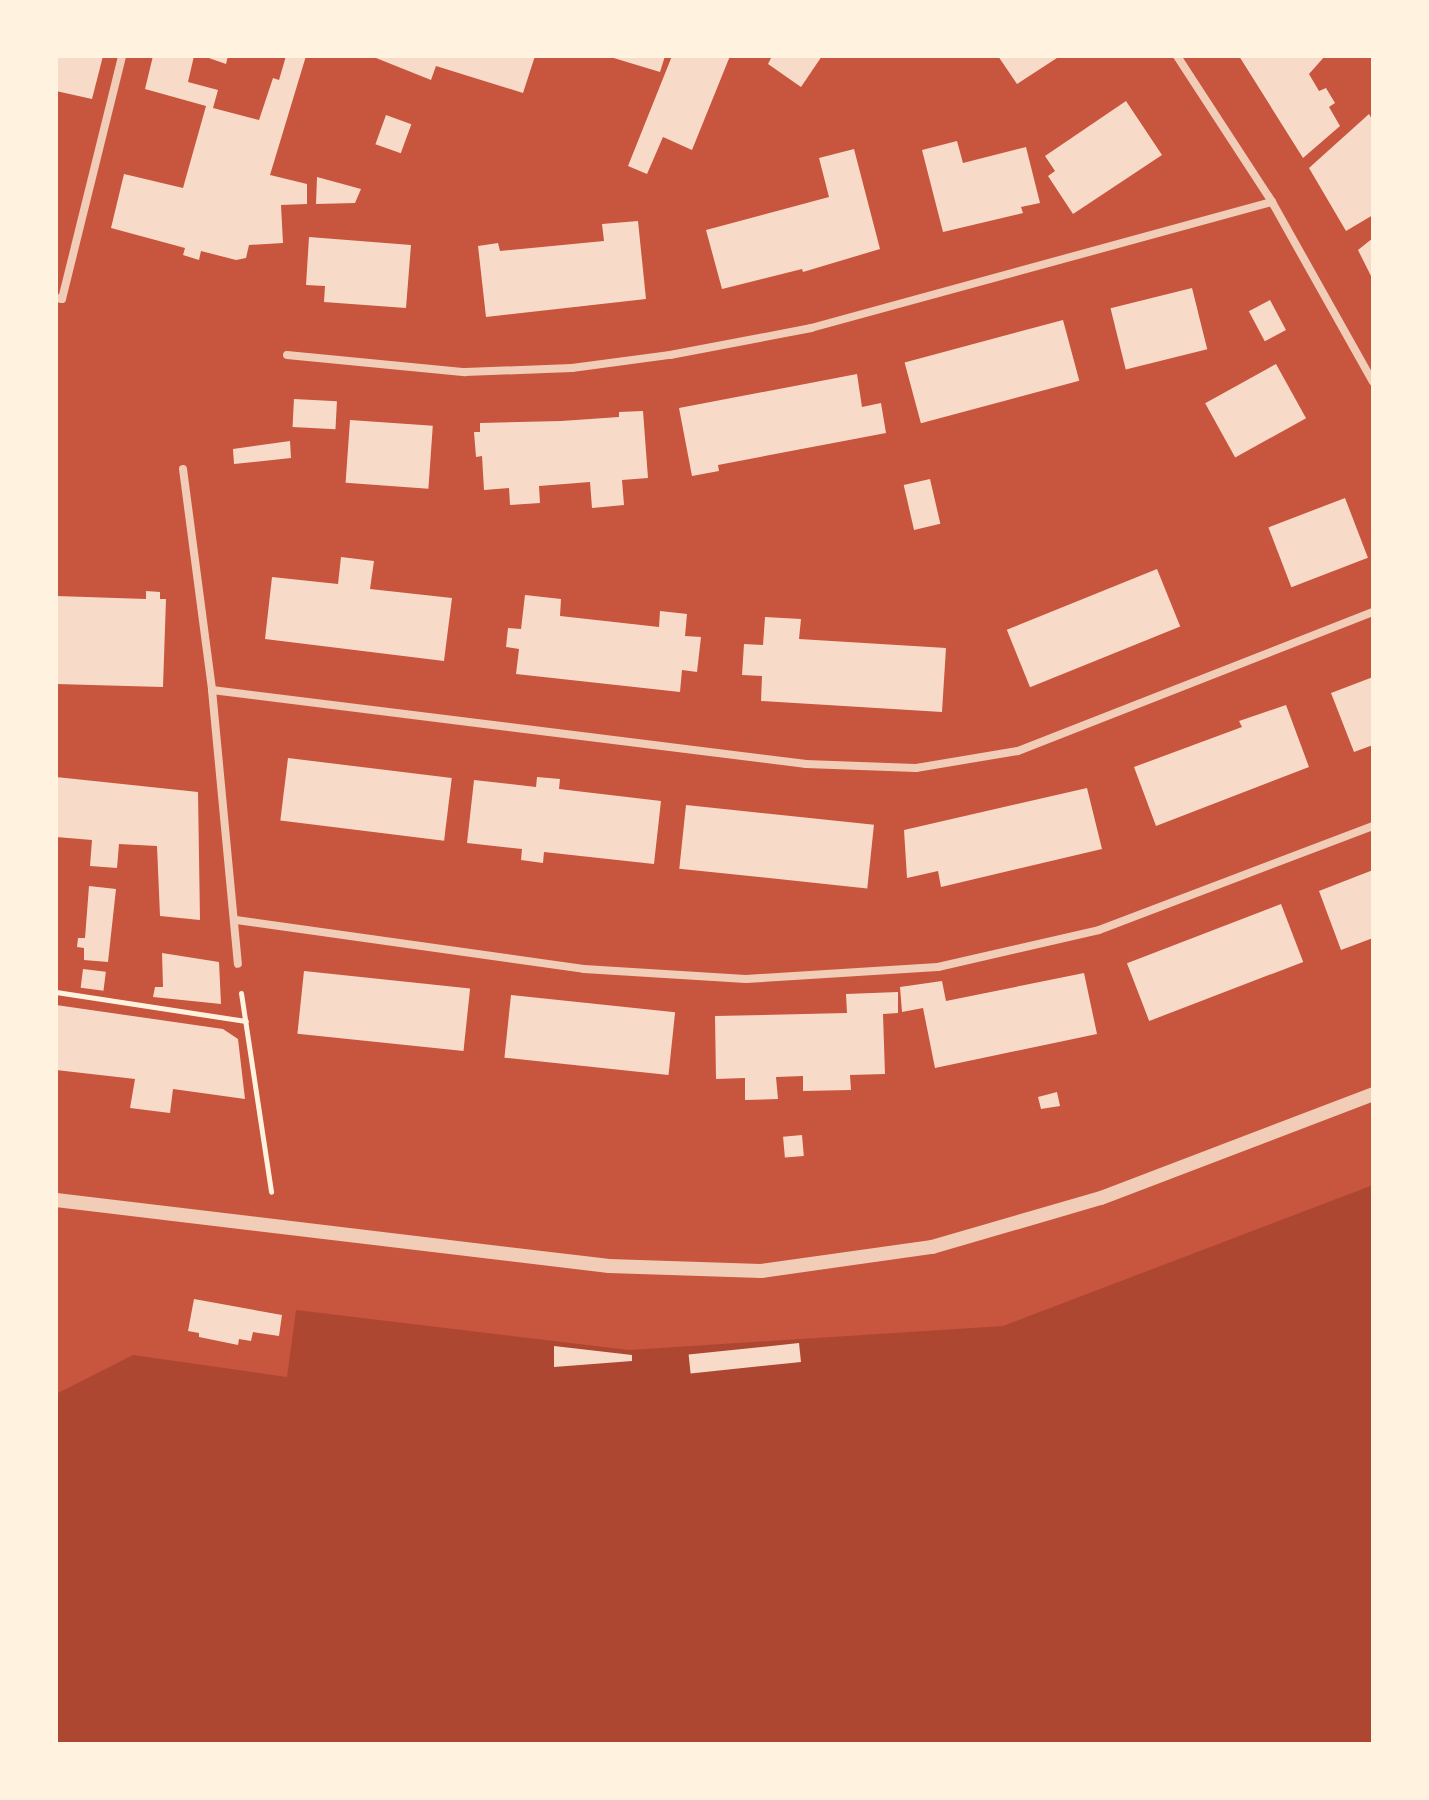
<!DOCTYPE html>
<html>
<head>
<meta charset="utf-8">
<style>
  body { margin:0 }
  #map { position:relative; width:1429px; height:1800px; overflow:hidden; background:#c8553d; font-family:"Varela Round",sans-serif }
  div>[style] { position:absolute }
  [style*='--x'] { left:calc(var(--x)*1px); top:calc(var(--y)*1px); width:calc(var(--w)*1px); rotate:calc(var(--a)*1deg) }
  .green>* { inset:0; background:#ae4732 }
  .building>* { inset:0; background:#f7dbc8; transform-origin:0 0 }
  .path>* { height:5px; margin:-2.5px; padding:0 2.5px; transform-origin:2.5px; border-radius:2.5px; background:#fff3e0 }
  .minor>* { height:8px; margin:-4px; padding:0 4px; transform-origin:4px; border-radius:4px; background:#f1ccb7 }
  .tertiary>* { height:14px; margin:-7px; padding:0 7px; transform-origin:7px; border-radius:7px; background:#f1ccb7 }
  span { translate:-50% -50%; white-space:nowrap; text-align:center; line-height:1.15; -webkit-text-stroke:6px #fff3e0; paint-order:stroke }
  .frame { position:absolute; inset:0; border:58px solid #fff3e0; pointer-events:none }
</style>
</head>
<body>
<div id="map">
  <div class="green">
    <div style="clip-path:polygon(1373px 1185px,1373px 1744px,56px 1744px,56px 1394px,133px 1355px,287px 1377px,296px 1310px,629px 1350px,1003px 1326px)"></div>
  </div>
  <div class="building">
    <div style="clip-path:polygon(56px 56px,103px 56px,92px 99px,56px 91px)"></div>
    <div style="clip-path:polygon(153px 56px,194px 56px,188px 82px,218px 90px,213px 108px,259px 120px,273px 78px,279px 80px,286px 56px,306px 56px,270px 175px,307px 184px,307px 204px,281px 205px,283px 243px,249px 245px,246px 258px,236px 260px,201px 251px,199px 260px,183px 255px,185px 248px,111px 228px,124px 174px,183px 188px,206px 106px,145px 89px)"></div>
    <div style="clip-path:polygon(203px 56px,228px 56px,226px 64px)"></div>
    <div style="clip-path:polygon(371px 56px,535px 56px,523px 93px,436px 66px,431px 80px)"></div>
    <div style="clip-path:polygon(607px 56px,665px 56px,660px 72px)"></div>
    <div style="clip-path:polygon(672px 56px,730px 56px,692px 150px,663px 137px,647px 174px,628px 166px)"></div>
    <div style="clip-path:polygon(772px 56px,822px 56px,801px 87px,768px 64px)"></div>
    <div style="clip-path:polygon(998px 56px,1060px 56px,1017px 84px)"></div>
    <div style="clip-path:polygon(1239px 56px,1325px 56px,1309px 74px,1319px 91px,1326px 88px,1335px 103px,1329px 107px,1340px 126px,1303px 158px)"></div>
    <div style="clip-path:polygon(1126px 101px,1162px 155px,1073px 214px,1048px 176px,1055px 171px,1045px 156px)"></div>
    <div style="clip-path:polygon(1369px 114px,1373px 121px,1373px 215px,1346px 231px,1309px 168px)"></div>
    <div style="left:386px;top:115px;width:27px;height:31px;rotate:20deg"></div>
    <div style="clip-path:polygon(957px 141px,963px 163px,1026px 147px,1040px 203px,1021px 207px,1023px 213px,943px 232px,922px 150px)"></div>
    <div style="clip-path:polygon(854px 149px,880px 249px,803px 272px,802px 269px,722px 289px,706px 230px,829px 197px,819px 158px)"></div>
    <div style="clip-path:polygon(317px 177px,361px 189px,355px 203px,316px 204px)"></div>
    <div style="clip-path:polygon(638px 221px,646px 299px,486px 317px,478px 246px,498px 243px,500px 251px,604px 241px,602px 224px)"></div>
    <div style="clip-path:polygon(309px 237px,411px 245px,406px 308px,324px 302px,325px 286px,306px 285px)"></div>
    <div style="clip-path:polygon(1373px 238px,1373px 280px,1358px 250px)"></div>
    <div style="left:1192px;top:288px;width:63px;height:84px;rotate:76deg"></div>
    <div style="left:1270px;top:300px;width:34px;height:24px;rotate:62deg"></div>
    <div style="left:1063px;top:320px;width:63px;height:164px;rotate:75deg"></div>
    <div style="left:1276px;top:364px;width:62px;height:81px;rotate:61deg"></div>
    <div style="clip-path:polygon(857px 374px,862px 407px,881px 403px,886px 433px,718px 465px,719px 471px,692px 476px,679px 408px)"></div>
    <div style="left:294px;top:399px;width:43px;height:28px;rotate:3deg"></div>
    <div style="clip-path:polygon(643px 411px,648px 478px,622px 480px,624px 505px,592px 508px,590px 482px,539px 486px,540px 503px,510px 505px,509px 488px,484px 490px,482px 456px,476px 457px,474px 432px,480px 432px,480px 423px,561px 421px,619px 417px,619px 412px)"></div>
    <div style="left:350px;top:420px;width:83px;height:63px;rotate:4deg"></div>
    <div style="clip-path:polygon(290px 441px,291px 458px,234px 464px,233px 449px)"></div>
    <div style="left:930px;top:479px;width:46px;height:27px;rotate:77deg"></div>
    <div style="left:1345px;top:498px;width:64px;height:82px;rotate:69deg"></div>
    <div style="clip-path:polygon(341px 557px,374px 561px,370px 589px,452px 598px,444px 661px,265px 639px,272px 577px,338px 584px)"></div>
    <div style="left:1157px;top:569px;width:62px;height:162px;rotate:68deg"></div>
    <div style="clip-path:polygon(146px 591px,160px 592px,160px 599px,166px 599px,163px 687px,56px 684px,56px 596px,146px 599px)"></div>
    <div style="clip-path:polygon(525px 595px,561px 599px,560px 616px,659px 627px,660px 611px,687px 614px,685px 636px,701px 637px,697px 672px,682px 670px,680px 692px,516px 674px,519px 649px,506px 647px,508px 628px,521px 629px)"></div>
    <div style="clip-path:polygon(765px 617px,801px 619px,799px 639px,946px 648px,942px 712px,761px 701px,762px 676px,742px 675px,744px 644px,763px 645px)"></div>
    <div style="clip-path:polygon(1373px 677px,1373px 745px,1354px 752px,1331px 693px)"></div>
    <div style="clip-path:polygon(1286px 705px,1309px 767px,1156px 826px,1134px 767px,1242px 727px,1239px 721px)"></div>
    <div style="left:288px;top:758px;width:165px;height:63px;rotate:7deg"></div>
    <div style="clip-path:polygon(56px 777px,198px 792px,200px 920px,160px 916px,157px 846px,119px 844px,117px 868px,90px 866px,92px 840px,56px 837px)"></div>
    <div style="clip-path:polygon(537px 777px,560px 779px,559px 789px,661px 801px,654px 864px,544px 852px,543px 863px,521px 860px,522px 849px,467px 843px,474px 780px,536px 787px)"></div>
    <div style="clip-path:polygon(1087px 788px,1102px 849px,941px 887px,938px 871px,907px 878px,904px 830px)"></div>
    <div style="left:686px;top:805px;width:189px;height:64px;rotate:6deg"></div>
    <div style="clip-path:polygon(1373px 870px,1373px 938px,1341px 950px,1319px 891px)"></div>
    <div style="clip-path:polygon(89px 886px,116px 889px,108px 962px,84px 960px,84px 948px,77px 947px,78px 938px,85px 938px)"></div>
    <div style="left:1281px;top:904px;width:62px;height:165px;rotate:69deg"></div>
    <div style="clip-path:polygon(162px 953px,219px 962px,221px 1004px,153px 997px,155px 987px,163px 987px)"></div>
    <div style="left:83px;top:969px;width:23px;height:19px;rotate:7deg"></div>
    <div style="left:304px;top:971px;width:167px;height:63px;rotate:6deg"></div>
    <div style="clip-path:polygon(1084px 973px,1097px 1034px,935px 1068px,923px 1008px,902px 1012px,900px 987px,942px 981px,946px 1001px)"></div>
    <div style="clip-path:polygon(898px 992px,898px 1013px,883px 1014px,885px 1074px,850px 1075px,851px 1090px,803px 1091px,803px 1076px,776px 1077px,778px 1099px,745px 1100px,745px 1078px,716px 1079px,715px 1016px,847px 1013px,846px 994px)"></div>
    <div style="left:511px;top:995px;width:165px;height:63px;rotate:6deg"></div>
    <div style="clip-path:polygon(56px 1005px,223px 1029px,238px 1039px,245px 1099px,173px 1089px,170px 1113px,130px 1108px,135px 1079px,56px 1070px)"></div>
    <div style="clip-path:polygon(1057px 1092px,1060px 1106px,1041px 1109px,1038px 1097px)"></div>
    <div style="left:802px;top:1135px;width:21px;height:19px;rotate:85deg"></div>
    <div style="clip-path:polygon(194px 1299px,282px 1315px,279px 1336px,253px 1332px,251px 1341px,239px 1339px,238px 1345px,199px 1337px,199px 1333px,188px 1331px)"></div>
    <div style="left:799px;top:1343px;width:19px;height:111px;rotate:84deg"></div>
    <div style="clip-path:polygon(554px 1346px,632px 1355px,632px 1361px,554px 1367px)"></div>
  </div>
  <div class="path">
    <div style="--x:56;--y:992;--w:192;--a:8.7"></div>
    <div style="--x:241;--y:993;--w:201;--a:81.4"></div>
  </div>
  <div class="minor">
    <div style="--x:1177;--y:56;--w:174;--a:56.9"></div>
    <div style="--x:1272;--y:202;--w:206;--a:60.7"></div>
    <div style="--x:56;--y:298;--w:6;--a:9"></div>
    <div style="--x:62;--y:299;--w:250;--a:-76.1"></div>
    <div style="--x:287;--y:355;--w:179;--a:5.5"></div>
    <div style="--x:465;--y:372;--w:107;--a:-2.1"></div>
    <div style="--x:572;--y:368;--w:99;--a:-7.6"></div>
    <div style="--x:670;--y:355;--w:144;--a:-10.8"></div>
    <div style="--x:811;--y:328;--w:478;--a:-15.3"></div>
    <div style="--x:183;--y:469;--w:223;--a:82.5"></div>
    <div style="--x:212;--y:690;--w:275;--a:84.6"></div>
    <div style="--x:212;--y:690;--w:599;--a:7.1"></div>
    <div style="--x:806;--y:764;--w:110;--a:2.1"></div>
    <div style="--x:916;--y:768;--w:103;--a:-9.5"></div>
    <div style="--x:1018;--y:751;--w:381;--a:-21.4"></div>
    <div style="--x:236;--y:920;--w:351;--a:8"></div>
    <div style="--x:584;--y:969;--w:162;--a:3.5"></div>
    <div style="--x:746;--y:979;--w:192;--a:-3.6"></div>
    <div style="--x:938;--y:967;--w:165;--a:-12.9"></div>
    <div style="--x:1099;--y:930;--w:293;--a:-20.8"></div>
  </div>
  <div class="tertiary">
    <div style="--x:56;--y:1200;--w:557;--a:6.81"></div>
    <div style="--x:609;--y:1266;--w:152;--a:1.9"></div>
    <div style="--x:761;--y:1271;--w:173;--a:-8"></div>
    <div style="--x:932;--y:1247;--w:176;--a:-16.2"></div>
    <div style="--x:1101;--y:1198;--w:291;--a:-20.9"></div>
  </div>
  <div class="frame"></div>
</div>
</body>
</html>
